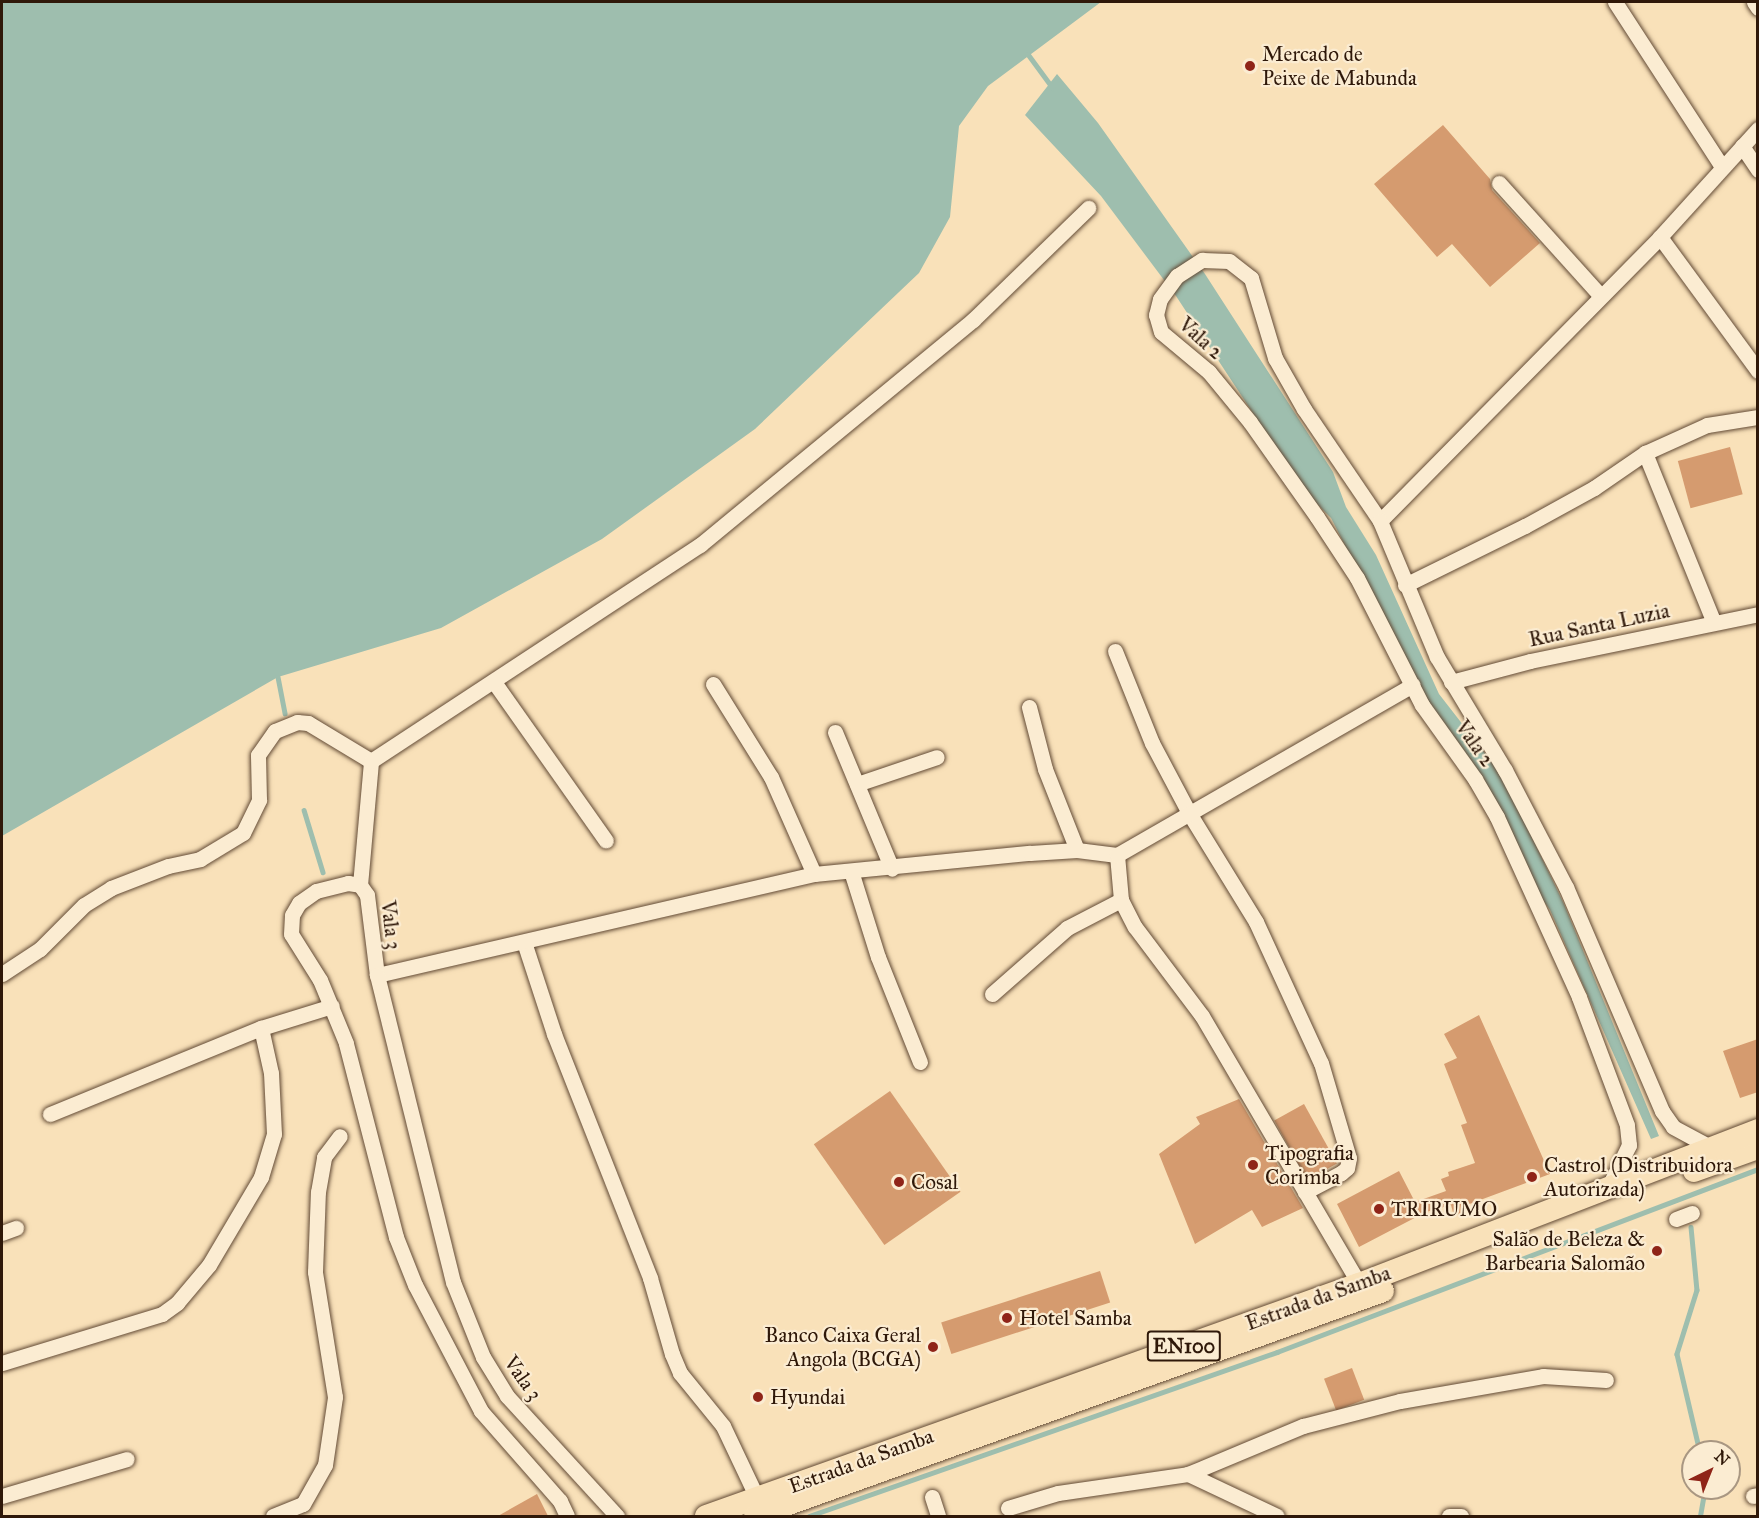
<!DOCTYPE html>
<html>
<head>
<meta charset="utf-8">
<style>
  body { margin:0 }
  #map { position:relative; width:1759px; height:1518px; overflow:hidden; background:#f9e1b9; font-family:"IM FELL Great Primer",serif }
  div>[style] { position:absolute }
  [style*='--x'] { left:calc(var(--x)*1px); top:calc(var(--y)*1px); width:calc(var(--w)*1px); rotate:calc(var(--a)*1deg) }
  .water>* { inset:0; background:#9ebeae }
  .stream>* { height:4.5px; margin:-2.25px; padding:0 2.25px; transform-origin:2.25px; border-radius:2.25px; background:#9ebeae }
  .building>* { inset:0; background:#d59b6f; transform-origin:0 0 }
  .roads { filter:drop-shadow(0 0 2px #624a35) drop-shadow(0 0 2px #624a35) }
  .minor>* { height:15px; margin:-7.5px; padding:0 7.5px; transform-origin:7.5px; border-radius:7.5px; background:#fbecd2 }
  .primary>* { height:22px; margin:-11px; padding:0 11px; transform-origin:11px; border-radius:11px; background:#f9e1b9 }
  .dots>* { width:16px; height:16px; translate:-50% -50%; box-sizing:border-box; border:3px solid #fbecd2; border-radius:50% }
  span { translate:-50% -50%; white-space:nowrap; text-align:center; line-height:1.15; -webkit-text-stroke:4.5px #fbecd2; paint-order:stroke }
  .shield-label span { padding:2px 4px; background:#fbecd2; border:2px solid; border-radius:4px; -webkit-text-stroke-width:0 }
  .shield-label { font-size:20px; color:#2f1809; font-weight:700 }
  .poi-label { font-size:21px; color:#2f1809 }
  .left { translate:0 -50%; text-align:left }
  .right { translate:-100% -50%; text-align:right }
  .street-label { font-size:21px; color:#2f1809 }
  .frame { position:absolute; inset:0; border:3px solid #2f1809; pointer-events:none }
  .north { position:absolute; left:1681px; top:1440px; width:60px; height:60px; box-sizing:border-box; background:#fbecd2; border:2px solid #a99782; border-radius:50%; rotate:43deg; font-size:16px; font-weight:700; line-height:24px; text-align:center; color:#2f1809 }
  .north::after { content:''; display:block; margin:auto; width:21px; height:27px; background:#8f2418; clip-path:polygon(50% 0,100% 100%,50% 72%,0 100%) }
</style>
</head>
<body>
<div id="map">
  <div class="water">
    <div style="clip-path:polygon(2px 2px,1101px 2px,988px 86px,959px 126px,950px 217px,919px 273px,755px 429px,602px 539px,441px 628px,278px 677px,2px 836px)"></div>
    <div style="clip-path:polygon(1057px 74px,1098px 123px,1205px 274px,1333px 472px,1346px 507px,1376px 555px,1439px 694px,1495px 766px,1516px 804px,1564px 904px,1659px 1136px,1651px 1139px,1550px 910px,1521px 869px,1426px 705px,1331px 518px,1304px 491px,1176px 296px,1101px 196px,1025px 115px)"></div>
  </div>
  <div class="stream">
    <div style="--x:1028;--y:54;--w:42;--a:53.7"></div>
    <div style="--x:278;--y:677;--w:37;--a:79"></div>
    <div style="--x:304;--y:810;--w:65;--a:73"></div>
    <div style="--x:1691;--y:1227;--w:63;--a:84.6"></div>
    <div style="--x:1697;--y:1290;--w:67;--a:107.4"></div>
    <div style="--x:1677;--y:1354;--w:101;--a:76.8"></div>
    <div style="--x:809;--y:1516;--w:496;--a:-19.3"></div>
    <div style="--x:1277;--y:1352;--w:515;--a:-20.83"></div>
    <div style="--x:1700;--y:1516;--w:28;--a:-80"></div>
  </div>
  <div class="building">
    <div style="clip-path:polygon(1443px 125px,1490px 179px,1492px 190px,1540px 243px,1490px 287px,1452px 244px,1437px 257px,1374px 184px)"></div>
    <div style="left:1730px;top:447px;width:49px;height:54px;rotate:75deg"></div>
    <div style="clip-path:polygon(1479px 1015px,1550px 1174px,1464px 1206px,1467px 1212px,1454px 1216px,1451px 1205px,1426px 1212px,1359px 1247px,1337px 1204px,1399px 1171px,1415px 1202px,1446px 1191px,1441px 1179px,1449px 1176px,1448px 1172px,1475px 1163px,1461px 1125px,1467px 1123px,1444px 1064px,1457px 1058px,1444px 1034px)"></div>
    <div style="clip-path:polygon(1758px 1039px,1758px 1092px,1740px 1098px,1723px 1051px)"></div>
    <div style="left:890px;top:1091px;width:123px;height:93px;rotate:55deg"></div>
    <div style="clip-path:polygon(1239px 1099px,1303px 1208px,1262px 1227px,1252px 1210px,1195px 1244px,1159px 1154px,1200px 1124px,1196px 1117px)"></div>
    <div style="left:1304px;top:1104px;width:68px;height:34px;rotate:61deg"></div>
    <div style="left:1100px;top:1271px;width:33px;height:167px;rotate:72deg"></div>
    <div style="left:1352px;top:1368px;width:34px;height:30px;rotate:69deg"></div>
    <div style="clip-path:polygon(537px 1494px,548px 1516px,498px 1516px)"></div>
  </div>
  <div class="roads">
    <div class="minor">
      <div style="--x:1615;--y:2;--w:197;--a:57"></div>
      <div style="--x:1754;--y:2;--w:7;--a:56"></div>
      <div style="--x:1742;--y:146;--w:29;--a:56"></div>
      <div style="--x:1499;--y:183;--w:151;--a:48"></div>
      <div style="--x:1660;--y:237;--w:166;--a:53.8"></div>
      <div style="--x:1645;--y:453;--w:183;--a:67.9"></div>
      <div style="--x:1380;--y:521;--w:399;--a:-45.4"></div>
      <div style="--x:1660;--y:237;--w:146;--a:-47.8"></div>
      <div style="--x:1405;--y:585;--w:134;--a:-26.2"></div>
      <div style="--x:1525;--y:526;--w:79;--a:-28.8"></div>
      <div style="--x:1594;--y:488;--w:62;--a:-34.5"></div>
      <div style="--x:1645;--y:453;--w:68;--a:-24.3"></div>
      <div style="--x:1707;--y:425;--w:52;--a:-8.9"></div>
      <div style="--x:1115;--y:651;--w:99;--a:68.1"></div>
      <div style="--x:1152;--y:743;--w:79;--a:62.1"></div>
      <div style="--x:1189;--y:813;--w:128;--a:58.4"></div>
      <div style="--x:1256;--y:922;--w:155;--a:65.3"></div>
      <div style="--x:1321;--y:1063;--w:99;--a:73.6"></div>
      <div style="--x:1349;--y:1158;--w:10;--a:101"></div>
      <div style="--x:1347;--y:1168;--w:8;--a:140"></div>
      <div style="--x:1341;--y:1173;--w:41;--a:152.2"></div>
      <div style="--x:494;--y:682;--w:194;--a:54.8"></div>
      <div style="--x:1451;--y:682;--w:82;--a:-14.9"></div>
      <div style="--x:1530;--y:661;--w:233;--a:-11.6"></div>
      <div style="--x:713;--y:684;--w:110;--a:58.1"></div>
      <div style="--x:771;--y:777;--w:106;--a:66.1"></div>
      <div style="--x:1029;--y:707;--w:64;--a:75.5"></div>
      <div style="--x:1045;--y:769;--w:87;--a:68.4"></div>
      <div style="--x:835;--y:732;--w:148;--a:67.4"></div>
      <div style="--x:857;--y:784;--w:84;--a:-18.6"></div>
      <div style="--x:1117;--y:855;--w:45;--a:84.9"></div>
      <div style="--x:1121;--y:900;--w:30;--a:63"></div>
      <div style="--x:1135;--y:927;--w:111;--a:53"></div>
      <div style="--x:1202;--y:1016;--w:311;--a:59.6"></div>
      <div style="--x:851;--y:871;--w:90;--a:72.6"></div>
      <div style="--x:878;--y:957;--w:113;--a:68.2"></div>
      <div style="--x:360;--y:885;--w:124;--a:-84.9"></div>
      <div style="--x:524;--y:942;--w:97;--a:71.9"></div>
      <div style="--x:554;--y:1034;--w:262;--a:68.5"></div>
      <div style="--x:650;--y:1278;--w:79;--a:73.9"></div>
      <div style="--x:672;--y:1354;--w:21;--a:67"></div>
      <div style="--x:680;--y:1373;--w:68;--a:50.9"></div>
      <div style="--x:723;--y:1426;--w:80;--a:64.7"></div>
      <div style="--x:2;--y:974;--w:45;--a:-33.3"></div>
      <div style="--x:40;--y:949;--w:62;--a:-45"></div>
      <div style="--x:84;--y:905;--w:32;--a:-32"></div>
      <div style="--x:111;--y:888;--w:61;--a:-21.1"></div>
      <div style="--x:168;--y:866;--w:33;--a:-12"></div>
      <div style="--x:200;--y:859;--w:50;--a:-31.2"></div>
      <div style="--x:243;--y:833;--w:37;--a:-64"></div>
      <div style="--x:259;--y:800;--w:45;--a:-91.3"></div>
      <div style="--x:258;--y:755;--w:29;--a:-55"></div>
      <div style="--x:275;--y:731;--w:24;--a:-22"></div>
      <div style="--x:297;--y:722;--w:11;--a:5"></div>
      <div style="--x:308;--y:723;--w:74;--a:31.1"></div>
      <div style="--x:371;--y:761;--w:394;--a:-33.3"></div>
      <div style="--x:700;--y:545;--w:354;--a:-39.5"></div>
      <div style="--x:973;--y:320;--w:161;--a:-44.2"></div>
      <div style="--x:377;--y:975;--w:449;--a:-13"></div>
      <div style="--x:814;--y:874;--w:217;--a:-5.6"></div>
      <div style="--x:1030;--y:853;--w:47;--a:-3.7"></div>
      <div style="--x:1077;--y:850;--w:40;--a:7.1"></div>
      <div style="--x:1117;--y:855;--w:341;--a:-29.9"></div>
      <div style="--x:992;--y:994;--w:100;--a:-41.3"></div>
      <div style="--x:1067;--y:928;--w:61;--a:-27.4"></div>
      <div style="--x:50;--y:1114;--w:228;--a:-22.2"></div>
      <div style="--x:261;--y:1028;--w:74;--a:-17.2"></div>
      <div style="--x:1608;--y:1188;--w:48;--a:-64"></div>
      <div style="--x:1629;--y:1145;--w:20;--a:-96"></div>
      <div style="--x:1627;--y:1125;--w:137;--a:-110.6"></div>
      <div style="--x:1579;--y:997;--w:198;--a:-114.5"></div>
      <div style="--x:1497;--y:817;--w:44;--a:-120.1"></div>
      <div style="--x:1475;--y:779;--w:91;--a:-125.6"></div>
      <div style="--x:1422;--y:705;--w:143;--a:-117.1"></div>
      <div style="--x:1357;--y:578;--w:73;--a:-123.3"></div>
      <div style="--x:1317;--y:517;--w:116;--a:-125.2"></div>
      <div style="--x:1250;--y:422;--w:65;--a:-129.4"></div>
      <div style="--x:1209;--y:372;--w:62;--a:-140.2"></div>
      <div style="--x:1161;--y:332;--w:18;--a:-106"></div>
      <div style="--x:1156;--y:315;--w:16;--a:-76"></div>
      <div style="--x:1160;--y:299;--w:29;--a:-54"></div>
      <div style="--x:1177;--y:276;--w:30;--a:-33"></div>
      <div style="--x:1202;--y:260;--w:27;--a:2"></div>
      <div style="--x:1229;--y:261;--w:28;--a:38"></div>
      <div style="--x:1251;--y:278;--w:84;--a:73.3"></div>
      <div style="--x:1275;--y:358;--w:59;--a:60.4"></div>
      <div style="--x:1304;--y:409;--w:135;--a:55.8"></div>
      <div style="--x:1380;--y:521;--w:147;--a:67.3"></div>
      <div style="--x:1437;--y:657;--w:132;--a:59"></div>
      <div style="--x:1505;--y:770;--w:132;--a:62.5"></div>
      <div style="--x:1566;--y:887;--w:244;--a:66.8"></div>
      <div style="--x:1662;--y:1111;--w:19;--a:55"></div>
      <div style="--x:1673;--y:1127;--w:44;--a:28.3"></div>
      <div style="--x:1676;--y:1219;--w:17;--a:-21"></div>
      <div style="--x:2;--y:1233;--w:15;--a:-20"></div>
      <div style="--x:2;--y:1363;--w:167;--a:-17"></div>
      <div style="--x:162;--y:1314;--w:19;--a:-36"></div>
      <div style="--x:177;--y:1303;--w:50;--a:-49.9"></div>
      <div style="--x:209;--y:1265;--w:102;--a:-59.4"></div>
      <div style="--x:261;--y:1177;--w:45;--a:-73.2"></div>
      <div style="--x:274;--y:1134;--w:61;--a:-92.8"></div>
      <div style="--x:271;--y:1073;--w:46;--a:-102.5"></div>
      <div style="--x:1188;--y:1474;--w:98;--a:25.3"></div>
      <div style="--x:2;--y:1496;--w:130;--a:-16.5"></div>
      <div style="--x:1753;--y:1496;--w:5;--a:-11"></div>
      <div style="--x:932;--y:1497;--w:20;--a:72"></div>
      <div style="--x:1008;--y:1508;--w:52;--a:-16.7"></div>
      <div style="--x:1058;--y:1493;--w:131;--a:-8.3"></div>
      <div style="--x:1188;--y:1474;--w:125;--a:-22.7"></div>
      <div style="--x:1303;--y:1426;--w:100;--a:-14.5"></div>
      <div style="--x:1400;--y:1401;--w:145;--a:-9.9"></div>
      <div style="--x:1543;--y:1376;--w:63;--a:3.6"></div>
      <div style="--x:273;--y:1516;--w:32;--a:-22"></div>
      <div style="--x:303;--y:1504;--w:45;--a:-60.6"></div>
      <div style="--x:325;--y:1465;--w:69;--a:-81.6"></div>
      <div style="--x:335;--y:1397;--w:127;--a:-99.1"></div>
      <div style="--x:315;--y:1272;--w:80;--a:-87.9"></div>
      <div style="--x:318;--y:1192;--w:36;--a:-80"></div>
      <div style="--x:324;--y:1157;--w:26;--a:-53"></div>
      <div style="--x:567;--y:1516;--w:17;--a:-115"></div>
      <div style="--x:560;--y:1501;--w:120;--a:-131.3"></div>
      <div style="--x:481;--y:1411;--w:142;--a:-117.6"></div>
      <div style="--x:415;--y:1285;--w:52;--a:-111.6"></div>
      <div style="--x:396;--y:1237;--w:200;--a:-104.5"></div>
      <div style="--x:346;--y:1043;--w:68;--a:-112.4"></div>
      <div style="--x:320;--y:980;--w:54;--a:-122.2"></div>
      <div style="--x:291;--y:934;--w:19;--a:-87"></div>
      <div style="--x:292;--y:915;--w:14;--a:-60"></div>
      <div style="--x:299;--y:903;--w:21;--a:-35"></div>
      <div style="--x:316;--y:891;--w:33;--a:-14"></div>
      <div style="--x:348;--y:883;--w:12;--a:9"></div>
      <div style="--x:360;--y:885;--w:12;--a:55"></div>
      <div style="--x:367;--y:895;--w:81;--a:82.9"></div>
      <div style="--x:377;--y:975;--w:316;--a:76.1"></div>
      <div style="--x:453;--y:1282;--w:81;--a:68.2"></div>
      <div style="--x:483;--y:1357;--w:46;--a:58.4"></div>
      <div style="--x:507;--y:1396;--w:163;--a:47.5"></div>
      <div style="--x:1449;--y:1516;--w:12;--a:0"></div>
    </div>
    <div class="primary">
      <div style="--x:1694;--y:1171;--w:68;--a:-19.8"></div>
      <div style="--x:706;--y:1516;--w:693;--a:-19.56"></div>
      <div style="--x:1359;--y:1284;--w:428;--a:-21.1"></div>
      <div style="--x:755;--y:1516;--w:667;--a:-19.71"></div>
    </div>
  </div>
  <div class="dots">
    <div style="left:1250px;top:66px;background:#8f2418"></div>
    <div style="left:1253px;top:1165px;background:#8f2418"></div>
    <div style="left:1532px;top:1177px;background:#8f2418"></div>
    <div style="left:899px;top:1182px;background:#8f2418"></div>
    <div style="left:1379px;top:1209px;background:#8f2418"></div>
    <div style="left:1657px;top:1251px;background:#8f2418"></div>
    <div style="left:1007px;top:1318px;background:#8f2418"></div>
    <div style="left:933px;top:1347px;background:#8f2418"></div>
    <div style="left:758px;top:1397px;background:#8f2418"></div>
  </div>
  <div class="shield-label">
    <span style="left:1184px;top:1346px">EN100</span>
  </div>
  <div class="poi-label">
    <span class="left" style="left:1262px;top:66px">Mercado de<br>Peixe de Mabunda</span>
    <span class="left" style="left:1265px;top:1165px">Tipografia<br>Corimba</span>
    <span class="left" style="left:1544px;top:1177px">Castrol (Distribuidora<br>Autorizada)</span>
    <span class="left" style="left:911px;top:1182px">Cosal</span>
    <span class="left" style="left:1391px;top:1209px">TRIRUMO</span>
    <span class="right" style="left:1645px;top:1251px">Salão de Beleza &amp;<br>Barbearia Salomão</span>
    <span class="left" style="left:1019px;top:1318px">Hotel Samba</span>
    <span class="right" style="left:921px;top:1347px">Banco Caixa Geral<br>Angola (BCGA)</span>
    <span class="left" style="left:770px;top:1397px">Hyundai</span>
  </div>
  <div class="street-label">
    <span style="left:1201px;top:338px;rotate:42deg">Vala 2</span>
    <span style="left:1599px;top:625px;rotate:-12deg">Rua Santa Luzia</span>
    <span style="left:1475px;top:743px;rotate:55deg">Vala 2</span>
    <span style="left:391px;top:925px;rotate:83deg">Vala 3</span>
    <span style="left:1318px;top:1298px;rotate:-20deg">Estrada da Samba</span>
    <span style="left:523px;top:1378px;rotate:55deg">Vala 3</span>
    <span style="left:861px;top:1461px;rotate:-20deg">Estrada da Samba</span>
  </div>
  <div class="frame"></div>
  <div class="north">N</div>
</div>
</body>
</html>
